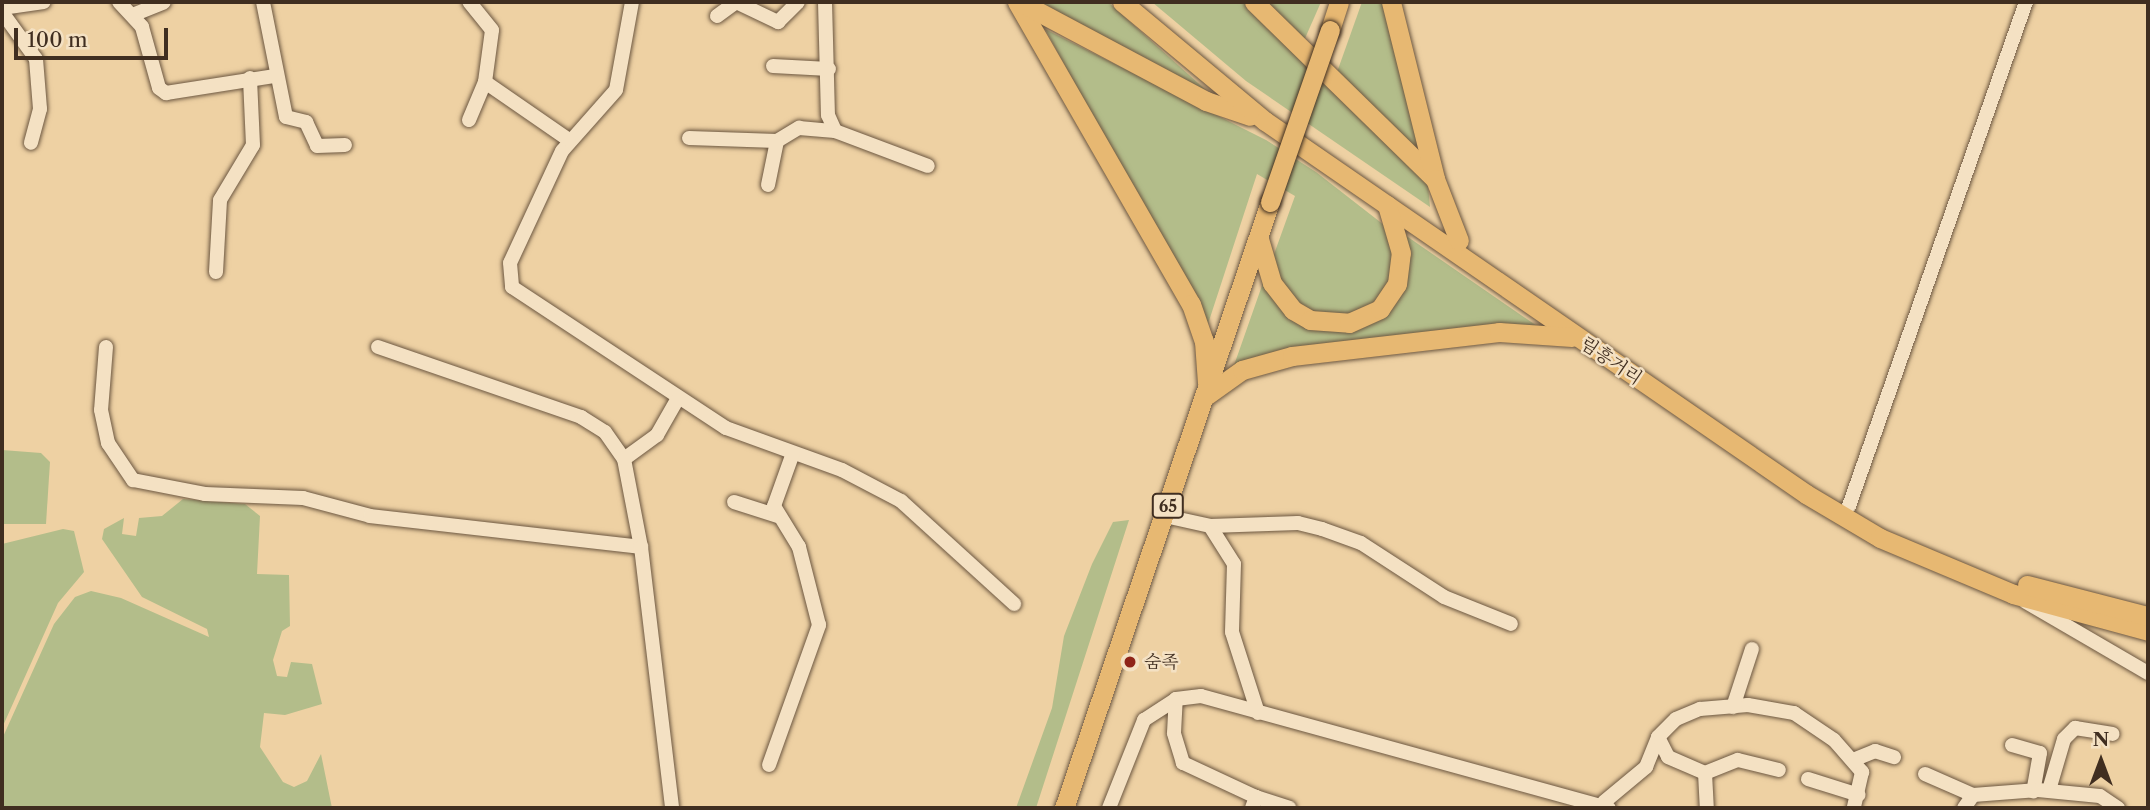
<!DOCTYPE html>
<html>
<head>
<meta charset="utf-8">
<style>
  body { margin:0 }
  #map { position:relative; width:2150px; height:810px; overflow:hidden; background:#eed1a3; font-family:"Libre Caslon Text","Noto Serif KR",serif }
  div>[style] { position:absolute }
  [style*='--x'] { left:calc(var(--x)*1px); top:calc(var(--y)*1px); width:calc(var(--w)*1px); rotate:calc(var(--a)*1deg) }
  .green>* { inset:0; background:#b3bd8a }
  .roads { filter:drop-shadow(0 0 2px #6c5741) drop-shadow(0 0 2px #6c5741) }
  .minor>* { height:14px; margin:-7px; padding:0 7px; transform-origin:7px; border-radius:7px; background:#f4e1c3 }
  .major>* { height:19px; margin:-9.5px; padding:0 9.5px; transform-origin:9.5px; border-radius:9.5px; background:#e7b872 }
  .bridges { filter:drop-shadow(0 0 2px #402e20) drop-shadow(0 0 2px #402e20) }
  .major-bridge>* { height:19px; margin:-9.5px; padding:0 9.5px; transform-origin:9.5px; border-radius:9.5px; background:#e7b872 }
  .dots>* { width:19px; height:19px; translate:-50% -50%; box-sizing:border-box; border:4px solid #f4e1c3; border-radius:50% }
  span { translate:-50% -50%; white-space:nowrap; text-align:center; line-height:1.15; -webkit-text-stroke:5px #f4e1c3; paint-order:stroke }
  .shield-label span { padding:2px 5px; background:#f4e1c3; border:2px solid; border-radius:5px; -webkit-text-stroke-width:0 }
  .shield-label { font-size:16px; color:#402e20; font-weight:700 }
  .street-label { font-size:18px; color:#402e20 }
  .poi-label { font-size:18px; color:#402e20 }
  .left { translate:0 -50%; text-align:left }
  .frame { position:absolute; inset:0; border:4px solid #402e20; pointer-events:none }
  .north { position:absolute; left:2066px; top:726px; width:70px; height:70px; -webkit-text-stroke:5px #f4e1c3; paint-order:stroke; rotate:0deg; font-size:19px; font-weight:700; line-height:28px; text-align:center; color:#402e20 }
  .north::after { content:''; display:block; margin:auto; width:24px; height:32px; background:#402e20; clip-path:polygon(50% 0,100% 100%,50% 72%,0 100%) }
  .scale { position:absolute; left:14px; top:28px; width:154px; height:32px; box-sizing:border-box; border:4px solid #402e20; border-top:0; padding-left:9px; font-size:21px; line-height:24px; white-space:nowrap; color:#402e20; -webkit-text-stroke:5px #f4e1c3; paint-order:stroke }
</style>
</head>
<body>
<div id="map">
  <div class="green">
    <div style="clip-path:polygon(1036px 2px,1108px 2px,1208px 92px)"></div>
    <div style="clip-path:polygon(1152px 2px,1248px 2px,1403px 154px,1428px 186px,1430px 207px,1246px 81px)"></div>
    <div style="clip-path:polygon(1263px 2px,1321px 2px,1303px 43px)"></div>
    <div style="clip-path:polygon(1362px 2px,1385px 2px,1422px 155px,1336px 75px)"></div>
    <div style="clip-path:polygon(1045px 29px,1266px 140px,1316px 172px,1384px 225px,1393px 242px,1391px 285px,1362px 313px,1316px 317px,1281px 288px,1273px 257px,1295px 196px,1257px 174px,1207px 327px)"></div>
    <div style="clip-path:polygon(1405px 235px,1537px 326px,1232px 371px,1265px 277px,1284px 309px,1378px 316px)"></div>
    <div style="clip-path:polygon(2px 450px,41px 453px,50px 462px,46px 524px,2px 524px)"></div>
    <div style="clip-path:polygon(183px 499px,245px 504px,260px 516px,257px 574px,289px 575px,290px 626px,282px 631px,273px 660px,277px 676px,287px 677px,291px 662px,312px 664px,322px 704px,285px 715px,264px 713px,260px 747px,283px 782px,294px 787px,307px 781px,321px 754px,332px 808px,2px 808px,2px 739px,54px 624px,75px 597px,91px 591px,121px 598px,209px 637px,207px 629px,142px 597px,102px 539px,104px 529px,124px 518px,122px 534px,136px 536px,139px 518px,162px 516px)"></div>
    <div style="clip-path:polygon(1129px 520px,1036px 808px,1016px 808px,1052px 708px,1064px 636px,1092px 564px,1113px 522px)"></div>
    <div style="clip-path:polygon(63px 529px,74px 531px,84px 572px,58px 603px,2px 728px,2px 544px)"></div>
  </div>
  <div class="roads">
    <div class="minor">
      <div style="--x:119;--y:2;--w:34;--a:47"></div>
      <div style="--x:142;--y:27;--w:63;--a:74.4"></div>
      <div style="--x:159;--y:88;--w:9;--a:36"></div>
      <div style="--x:166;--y:93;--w:109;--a:-8.9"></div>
      <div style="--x:263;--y:2;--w:117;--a:78.7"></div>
      <div style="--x:286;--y:117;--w:21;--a:14"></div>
      <div style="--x:306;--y:122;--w:26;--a:65"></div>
      <div style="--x:317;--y:146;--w:28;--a:-2"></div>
      <div style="--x:632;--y:2;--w:89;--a:100.3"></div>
      <div style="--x:616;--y:90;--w:81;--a:131.5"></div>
      <div style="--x:562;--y:151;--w:123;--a:114.9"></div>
      <div style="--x:510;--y:263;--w:24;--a:85"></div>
      <div style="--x:512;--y:287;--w:256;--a:33.4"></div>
      <div style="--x:726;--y:428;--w:123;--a:19.9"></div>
      <div style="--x:842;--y:470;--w:67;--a:27.7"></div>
      <div style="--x:901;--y:501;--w:153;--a:42.3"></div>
      <div style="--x:825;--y:2;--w:113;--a:88.5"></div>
      <div style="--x:828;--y:115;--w:17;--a:66"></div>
      <div style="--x:835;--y:131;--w:99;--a:20.6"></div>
      <div style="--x:2;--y:8;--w:42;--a:-8.1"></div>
      <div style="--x:2;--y:12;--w:58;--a:54.1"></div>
      <div style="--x:36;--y:59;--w:50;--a:85.4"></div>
      <div style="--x:40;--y:109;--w:35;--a:105"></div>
      <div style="--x:135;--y:14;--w:31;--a:-22"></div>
      <div style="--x:717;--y:16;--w:24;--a:-36"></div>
      <div style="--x:736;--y:2;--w:47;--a:25.5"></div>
      <div style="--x:778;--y:22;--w:28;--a:-45"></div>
      <div style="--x:773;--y:66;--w:56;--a:3.1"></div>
      <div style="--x:485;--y:82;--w:102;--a:34.6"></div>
      <div style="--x:469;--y:120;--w:41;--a:-67.2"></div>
      <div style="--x:485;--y:82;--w:52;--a:-82.3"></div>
      <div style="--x:492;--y:30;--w:36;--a:-129"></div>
      <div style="--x:689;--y:138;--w:88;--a:2"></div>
      <div style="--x:777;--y:141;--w:26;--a:-31"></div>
      <div style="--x:799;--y:128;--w:36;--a:5"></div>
      <div style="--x:768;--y:185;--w:45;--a:-78.4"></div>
      <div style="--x:216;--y:272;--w:72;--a:-86.8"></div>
      <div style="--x:220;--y:200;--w:64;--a:-59"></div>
      <div style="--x:253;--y:145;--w:67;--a:-92.6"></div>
      <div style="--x:106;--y:347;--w:63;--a:94.5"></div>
      <div style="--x:101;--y:410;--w:34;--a:78"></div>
      <div style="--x:108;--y:443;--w:45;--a:56"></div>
      <div style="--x:133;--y:480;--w:73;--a:11"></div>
      <div style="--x:205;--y:494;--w:98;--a:2.3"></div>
      <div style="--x:303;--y:498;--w:69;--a:15"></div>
      <div style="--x:370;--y:516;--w:273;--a:6.5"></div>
      <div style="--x:378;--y:347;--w:215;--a:19"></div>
      <div style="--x:581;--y:417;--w:28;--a:32"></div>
      <div style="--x:605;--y:432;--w:33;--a:55"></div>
      <div style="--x:624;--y:459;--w:90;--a:79.1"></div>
      <div style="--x:641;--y:547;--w:263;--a:83.2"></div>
      <div style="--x:624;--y:459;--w:41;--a:-36"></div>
      <div style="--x:657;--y:435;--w:40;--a:-60.3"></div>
      <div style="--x:734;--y:502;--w:46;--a:17.7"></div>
      <div style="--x:1849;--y:506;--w:534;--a:-70.65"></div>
      <div style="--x:1165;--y:516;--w:46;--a:12.5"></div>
      <div style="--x:1210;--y:526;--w:88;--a:-2"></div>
      <div style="--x:1298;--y:523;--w:25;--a:14"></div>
      <div style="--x:1322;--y:529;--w:41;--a:19.7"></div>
      <div style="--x:1361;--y:543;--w:99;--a:33"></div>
      <div style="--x:1444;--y:597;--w:72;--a:21.9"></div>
      <div style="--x:1210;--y:526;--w:45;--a:57.7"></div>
      <div style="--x:1234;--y:564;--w:68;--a:91.7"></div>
      <div style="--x:1232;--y:632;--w:85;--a:72.2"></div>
      <div style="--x:2026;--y:602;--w:141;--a:30.2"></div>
      <div style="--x:1733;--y:707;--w:61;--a:-71.9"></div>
      <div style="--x:1658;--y:737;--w:22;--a:63"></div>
      <div style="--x:1668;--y:757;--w:40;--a:23.4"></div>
      <div style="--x:1705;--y:773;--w:35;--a:-22"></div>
      <div style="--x:1738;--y:760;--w:42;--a:13.7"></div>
      <div style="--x:2012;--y:745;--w:29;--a:16"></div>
      <div style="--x:2040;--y:753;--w:39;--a:100"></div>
      <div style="--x:1853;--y:760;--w:24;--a:-22"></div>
      <div style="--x:1875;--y:751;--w:20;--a:18"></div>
      <div style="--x:769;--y:765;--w:149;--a:-70.3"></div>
      <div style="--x:819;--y:625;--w:81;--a:-104.4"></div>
      <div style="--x:799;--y:547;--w:48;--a:-121.4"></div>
      <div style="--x:774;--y:506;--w:56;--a:-70.3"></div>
      <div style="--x:1705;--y:773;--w:35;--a:87"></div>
      <div style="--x:1925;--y:774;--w:52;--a:23.6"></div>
      <div style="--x:1808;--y:779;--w:53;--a:17.4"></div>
      <div style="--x:2049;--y:790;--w:53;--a:-73.6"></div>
      <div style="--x:2064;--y:739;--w:16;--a:-45"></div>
      <div style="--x:2075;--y:728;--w:38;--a:9"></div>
      <div style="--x:1256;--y:797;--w:35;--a:18"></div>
      <div style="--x:1604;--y:802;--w:55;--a:-39.8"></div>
      <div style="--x:1646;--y:767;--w:32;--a:-68"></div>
      <div style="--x:1658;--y:737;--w:25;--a:-45"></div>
      <div style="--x:1676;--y:719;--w:26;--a:-23"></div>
      <div style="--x:1700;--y:709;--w:48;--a:-4.8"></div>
      <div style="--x:1748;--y:705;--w:47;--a:9.9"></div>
      <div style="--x:1794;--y:713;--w:48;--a:34"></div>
      <div style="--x:1834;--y:740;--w:43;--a:48.8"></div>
      <div style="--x:1862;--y:772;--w:37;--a:103"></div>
      <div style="--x:1109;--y:808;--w:95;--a:-68.3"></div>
      <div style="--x:1144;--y:720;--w:38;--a:-33"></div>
      <div style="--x:1252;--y:808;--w:12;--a:-70"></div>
      <div style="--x:1256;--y:797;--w:81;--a:-155"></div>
      <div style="--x:1183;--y:763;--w:31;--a:-107"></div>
      <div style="--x:1174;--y:733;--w:34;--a:-87"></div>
      <div style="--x:1176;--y:699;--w:25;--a:-7"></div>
      <div style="--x:1201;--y:696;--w:423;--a:15.4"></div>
      <div style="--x:1964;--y:808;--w:16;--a:-55"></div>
      <div style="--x:1973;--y:795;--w:65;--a:-4.4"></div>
      <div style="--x:2038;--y:790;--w:62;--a:5.5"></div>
      <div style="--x:2100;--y:796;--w:22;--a:34"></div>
    </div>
    <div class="major">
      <div style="--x:1017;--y:2;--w:349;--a:60.1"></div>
      <div style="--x:1191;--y:304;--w:39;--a:71"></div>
      <div style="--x:1204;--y:341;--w:42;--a:85.9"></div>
      <div style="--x:1020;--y:2;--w:211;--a:28"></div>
      <div style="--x:1206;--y:101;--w:46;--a:18.8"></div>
      <div style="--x:1122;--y:2;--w:186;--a:39.8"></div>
      <div style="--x:1265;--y:121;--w:657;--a:34.58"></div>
      <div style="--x:1806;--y:494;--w:86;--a:30.7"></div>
      <div style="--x:1880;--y:538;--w:144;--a:22.8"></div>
      <div style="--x:2013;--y:594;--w:140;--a:15.3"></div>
      <div style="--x:1254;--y:2;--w:253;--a:44.4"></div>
      <div style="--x:1391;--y:2;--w:182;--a:76"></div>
      <div style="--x:1435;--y:179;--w:66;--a:68.8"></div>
      <div style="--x:1330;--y:30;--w:29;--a:-72"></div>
      <div style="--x:1259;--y:239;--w:46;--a:73.5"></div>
      <div style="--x:1272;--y:283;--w:34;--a:52"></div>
      <div style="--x:1293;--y:310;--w:20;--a:30"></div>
      <div style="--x:1310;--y:320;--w:39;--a:4"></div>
      <div style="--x:1349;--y:323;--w:34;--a:-24"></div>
      <div style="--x:1380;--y:309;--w:30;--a:-56"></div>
      <div style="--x:1397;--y:284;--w:31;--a:-83"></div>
      <div style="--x:1401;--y:253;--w:50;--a:-106.3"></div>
      <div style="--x:1207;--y:395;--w:43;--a:-35.5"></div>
      <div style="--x:1242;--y:370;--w:52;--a:-15.6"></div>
      <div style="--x:1292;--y:356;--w:208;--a:-6.6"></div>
      <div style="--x:1499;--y:332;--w:73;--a:3.9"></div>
      <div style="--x:2027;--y:585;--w:125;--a:14.4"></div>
      <div style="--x:1064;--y:808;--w:640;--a:-71.23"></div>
    </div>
  </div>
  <div class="bridges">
    <div class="major-bridge">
      <div style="--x:1270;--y:202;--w:182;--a:-70.8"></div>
    </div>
  </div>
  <div class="dots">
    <div style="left:1130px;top:662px;background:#8f2418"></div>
  </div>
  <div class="shield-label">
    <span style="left:1168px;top:506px">65</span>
  </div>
  <div class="street-label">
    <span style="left:1611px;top:361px;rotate:34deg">림흥거리</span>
  </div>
  <div class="poi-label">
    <span class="left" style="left:1144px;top:662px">숨족</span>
  </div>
  <div class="frame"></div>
  <div class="north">N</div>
  <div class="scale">100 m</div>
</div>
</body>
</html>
